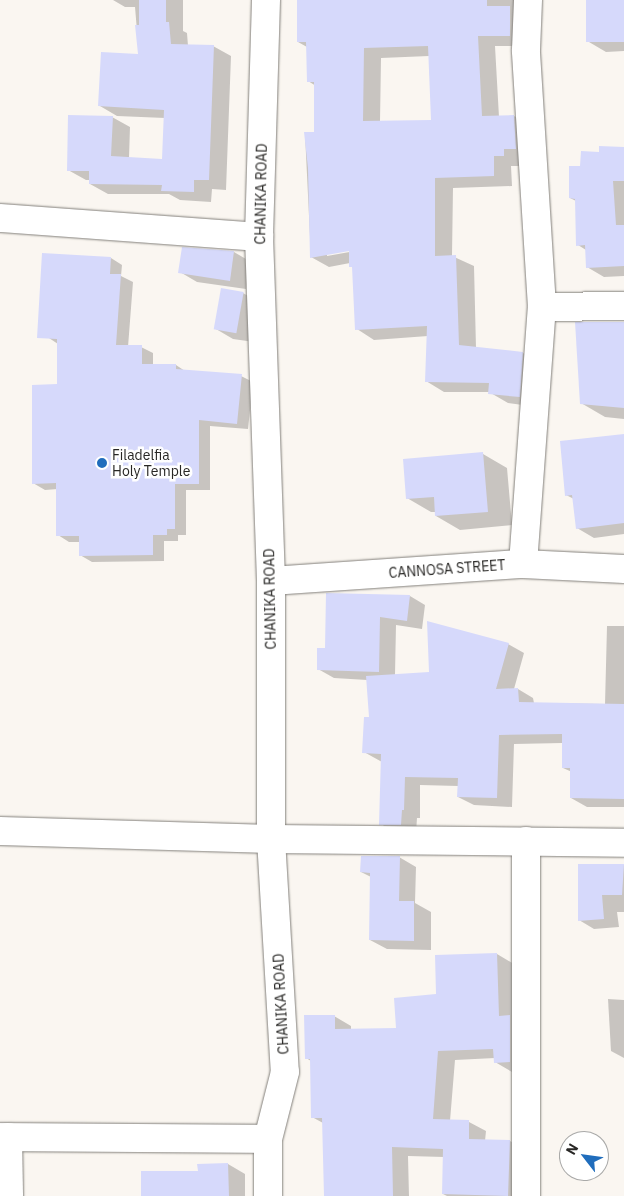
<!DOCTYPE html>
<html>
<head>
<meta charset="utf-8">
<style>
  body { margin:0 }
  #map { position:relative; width:624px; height:1196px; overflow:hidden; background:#faf6f1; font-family:"IBM Plex Sans",sans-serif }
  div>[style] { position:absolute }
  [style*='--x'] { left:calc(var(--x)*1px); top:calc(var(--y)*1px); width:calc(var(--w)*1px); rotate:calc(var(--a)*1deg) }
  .shadow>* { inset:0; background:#0003 }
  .building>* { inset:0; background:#d6d9fb; transform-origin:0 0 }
  .roads { filter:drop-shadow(0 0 1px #83807b) drop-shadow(0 0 1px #83807b) }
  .minor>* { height:28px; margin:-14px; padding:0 14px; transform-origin:14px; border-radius:14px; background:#fff }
  .dots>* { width:14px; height:14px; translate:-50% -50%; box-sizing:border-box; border:2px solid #fff; border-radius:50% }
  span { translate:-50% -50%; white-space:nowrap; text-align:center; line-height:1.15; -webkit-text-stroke:5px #fff; paint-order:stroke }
  .street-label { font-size:14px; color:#282725 }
  .poi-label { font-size:14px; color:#282725 }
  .left { translate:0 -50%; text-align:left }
  .north { position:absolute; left:559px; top:1131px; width:50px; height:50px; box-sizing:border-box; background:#fff; border:1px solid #a9a9a8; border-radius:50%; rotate:300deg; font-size:14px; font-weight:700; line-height:20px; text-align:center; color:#282725 }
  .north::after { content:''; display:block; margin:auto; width:18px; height:22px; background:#206dbc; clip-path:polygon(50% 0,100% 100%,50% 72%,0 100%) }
</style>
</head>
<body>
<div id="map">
  <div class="shadow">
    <div style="clip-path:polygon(113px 0,183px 0,183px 31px,187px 33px,188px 46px,213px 46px,231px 56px,226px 190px,212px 189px,211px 202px,180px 200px,169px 194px,108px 194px,90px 184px,90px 180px,86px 180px,68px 170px,112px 117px,130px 127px,129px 158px,164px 161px,165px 118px,117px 116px,100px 106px,139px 55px,135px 7px,125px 7px)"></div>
    <div style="clip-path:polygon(evenodd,298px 0,522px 0,528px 46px,495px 46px,499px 117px,514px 116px,532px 127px,522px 166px,511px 166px,512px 186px,453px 188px,452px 256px,474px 266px,476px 348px,523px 353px,541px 363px,537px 407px,508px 403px,489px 392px,444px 392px,426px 381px,428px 336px,374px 340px,357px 329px,353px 268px,350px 263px,329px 267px,311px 257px,305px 134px,315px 133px,316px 86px,308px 81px,307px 47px,298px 42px,298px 0,429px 56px,432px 121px,380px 122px,381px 58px,429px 56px,298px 0,354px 248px,355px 251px,327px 256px,327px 253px,354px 248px)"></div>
    <div style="clip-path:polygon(588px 0,624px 0,624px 51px,606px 52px,589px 42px)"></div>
    <div style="clip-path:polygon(624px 148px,624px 276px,604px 277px,587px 267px,586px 250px,578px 245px,576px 201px,570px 198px,582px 168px,600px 153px)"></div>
    <div style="clip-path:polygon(234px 252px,251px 262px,246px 289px,197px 282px,180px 272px)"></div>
    <div style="clip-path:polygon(111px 258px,122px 265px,121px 276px,133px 282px,128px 347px,141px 347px,153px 353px,153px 365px,176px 365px,185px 371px,241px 376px,253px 382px,248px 429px,210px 426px,210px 490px,186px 490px,186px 535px,178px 535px,178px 541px,164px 541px,164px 561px,92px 562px,80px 555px,80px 542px,69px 542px,58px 535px,58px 489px,45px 490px,33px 483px,59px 386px,58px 344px,49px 338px)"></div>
    <div style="clip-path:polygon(243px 293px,260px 303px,254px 342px,233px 339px,216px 329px)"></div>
    <div style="clip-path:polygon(576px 323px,624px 323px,624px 419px,605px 417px,581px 403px)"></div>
    <div style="clip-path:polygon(624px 435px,624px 534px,594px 538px,577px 528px,574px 499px,566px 495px)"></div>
    <div style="clip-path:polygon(483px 454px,507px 468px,512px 525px,460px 530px,436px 516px,436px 512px,431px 512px,407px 498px,404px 460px)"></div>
    <div style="clip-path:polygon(410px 596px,425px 605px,422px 629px,396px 625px,395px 675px,430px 673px,508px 644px,524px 653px,514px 689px,518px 689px,533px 698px,534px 703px,605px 704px,607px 626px,624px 626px,624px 807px,587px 807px,571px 798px,572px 772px,563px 768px,563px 743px,514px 744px,512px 807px,474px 805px,458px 797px,458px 786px,420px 785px,420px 818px,417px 818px,416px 833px,396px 833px,381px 824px,382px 762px,364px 752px,370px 719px,367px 680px,334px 678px,318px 669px,326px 650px)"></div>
    <div style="clip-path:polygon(399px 857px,416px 867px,415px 903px,431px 912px,431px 950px,387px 949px,370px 940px,371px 877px,361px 872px)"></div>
    <div style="clip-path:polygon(580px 865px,624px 865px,624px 912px,617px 912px,619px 927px,594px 929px,579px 920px)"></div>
    <div style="clip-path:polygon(497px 954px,514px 964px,527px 1071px,512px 1072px,495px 1062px,495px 1058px,455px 1060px,450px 1121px,469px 1122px,486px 1131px,485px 1141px,510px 1141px,527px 1151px,525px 1196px,447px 1196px,443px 1194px,444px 1157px,408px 1156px,409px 1196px,325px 1196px,323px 1123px,312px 1117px,311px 1061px,306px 1058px,334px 1016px,351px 1026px,351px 1030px,398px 1029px,437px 995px)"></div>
    <div style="clip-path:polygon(608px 999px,624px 1000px,624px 1058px,611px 1051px)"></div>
    <div style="clip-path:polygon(228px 1164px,245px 1174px,245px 1196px,142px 1196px,199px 1172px)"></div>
  </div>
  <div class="building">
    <div style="clip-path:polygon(139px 0,166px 0,166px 22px,169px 22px,171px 44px,214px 45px,209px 180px,194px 180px,194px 192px,161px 191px,162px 185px,89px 184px,89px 171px,67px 171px,68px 115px,113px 116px,111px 156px,162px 159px,164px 110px,98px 106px,101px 52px,138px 54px,135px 25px,139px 25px)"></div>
    <div style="clip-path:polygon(evenodd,297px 0,487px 0,487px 6px,510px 6px,510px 36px,478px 36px,482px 116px,514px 115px,516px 149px,504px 149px,504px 156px,494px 156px,494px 176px,435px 178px,435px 256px,456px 255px,459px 345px,523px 352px,520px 397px,488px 394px,489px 383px,425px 382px,427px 326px,355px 330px,352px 267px,349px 267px,349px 251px,310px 258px,308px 168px,304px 132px,314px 132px,314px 82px,307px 82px,306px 42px,297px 42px,297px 0,428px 46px,431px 120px,363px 121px,364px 48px,428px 46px)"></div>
    <div style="left:586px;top:0;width:38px;height:42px"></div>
    <div style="clip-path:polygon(599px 146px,624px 147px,624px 181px,613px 181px,616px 225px,624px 225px,624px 266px,586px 268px,585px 245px,576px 246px,575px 199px,569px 198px,569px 166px,580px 166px,581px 151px,599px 152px)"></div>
    <div style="clip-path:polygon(182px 247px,234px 251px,230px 281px,178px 273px)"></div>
    <div style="clip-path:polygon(42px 253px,111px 257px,110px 274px,121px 274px,116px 345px,142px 345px,142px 364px,176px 364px,176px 369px,242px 374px,237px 424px,199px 420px,199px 484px,175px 484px,175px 529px,167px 529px,167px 535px,153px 535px,153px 555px,79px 556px,79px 536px,56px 536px,56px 483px,32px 484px,32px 385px,57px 384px,57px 339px,37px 338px)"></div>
    <div style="left:221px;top:288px;width:23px;height:42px;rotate:10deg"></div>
    <div style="clip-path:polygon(575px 322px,624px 322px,624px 408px,580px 404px)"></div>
    <div style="clip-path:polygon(624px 434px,624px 523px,576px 529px,572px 495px,565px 496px,560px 441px)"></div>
    <div style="clip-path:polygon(483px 452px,488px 512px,435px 516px,434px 497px,406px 499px,403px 459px)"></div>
    <div style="clip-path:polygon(326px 593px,410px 595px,407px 621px,380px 617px,379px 672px,317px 670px,317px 648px,325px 648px)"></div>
    <div style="clip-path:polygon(427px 621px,509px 643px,496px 689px,518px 688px,519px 702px,624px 704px,624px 799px,570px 798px,570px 768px,562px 768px,562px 734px,499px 735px,497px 798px,457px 797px,458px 778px,405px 777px,404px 810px,402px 810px,401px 825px,379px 825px,381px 754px,362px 753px,364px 717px,369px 717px,366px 676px,429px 672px)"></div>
    <div style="clip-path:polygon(361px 856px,400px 856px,399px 901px,414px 901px,414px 941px,369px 940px,370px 873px,360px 872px)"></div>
    <div style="clip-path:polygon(578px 864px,624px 864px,622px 895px,602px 895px,604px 919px,578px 921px)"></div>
    <div style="clip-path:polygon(497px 953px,499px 1016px,510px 1015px,510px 1062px,494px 1063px,493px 1049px,438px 1051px,433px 1119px,469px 1120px,469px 1139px,510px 1140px,508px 1196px,442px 1194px,443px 1149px,392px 1147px,393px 1196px,324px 1196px,322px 1118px,311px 1118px,310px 1059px,305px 1059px,304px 1015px,335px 1015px,335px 1029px,396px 1028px,394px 998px,436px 994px,435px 955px)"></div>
    <div style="clip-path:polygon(228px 1163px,229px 1196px,141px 1196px,141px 1171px,198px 1171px,197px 1164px)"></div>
  </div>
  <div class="roads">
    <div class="minor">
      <div style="--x:266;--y:0;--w:237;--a:91.7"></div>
      <div style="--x:259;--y:237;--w:344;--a:88"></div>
      <div style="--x:271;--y:581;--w:258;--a:90"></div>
      <div style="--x:271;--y:839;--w:233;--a:86.6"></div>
      <div style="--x:285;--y:1072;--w:69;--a:104.2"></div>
      <div style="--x:268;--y:1139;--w:57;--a:90"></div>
      <div style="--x:0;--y:218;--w:260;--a:4.2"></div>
      <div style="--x:542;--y:307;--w:82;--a:-0.7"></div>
      <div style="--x:523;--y:564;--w:258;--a:-85.8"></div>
      <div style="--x:542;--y:307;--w:257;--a:-93.6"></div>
      <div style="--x:526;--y:50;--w:50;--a:-87.7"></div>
      <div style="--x:271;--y:581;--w:253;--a:-3.9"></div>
      <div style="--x:523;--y:564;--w:101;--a:2.8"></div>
      <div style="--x:0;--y:831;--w:271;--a:1.7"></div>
      <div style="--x:271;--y:839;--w:353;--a:0.6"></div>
      <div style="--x:526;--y:841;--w:355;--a:90"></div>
      <div style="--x:0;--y:1137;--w:268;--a:0.4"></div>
      <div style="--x:8;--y:1137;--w:59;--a:89"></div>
    </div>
  </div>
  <div class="dots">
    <div style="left:102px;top:463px;background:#206dbc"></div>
  </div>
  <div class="street-label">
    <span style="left:261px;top:194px;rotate:-89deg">CHANIKA ROAD</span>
    <span style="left:447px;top:569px;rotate:-4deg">CANNOSA STREET</span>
    <span style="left:270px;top:599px;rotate:-91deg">CHANIKA ROAD</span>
    <span style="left:281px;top:1004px;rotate:-93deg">CHANIKA ROAD</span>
  </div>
  <div class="poi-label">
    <span class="left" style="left:112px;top:463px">Filadelfia<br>Holy Temple</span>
  </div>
  <div class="north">N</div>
</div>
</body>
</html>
